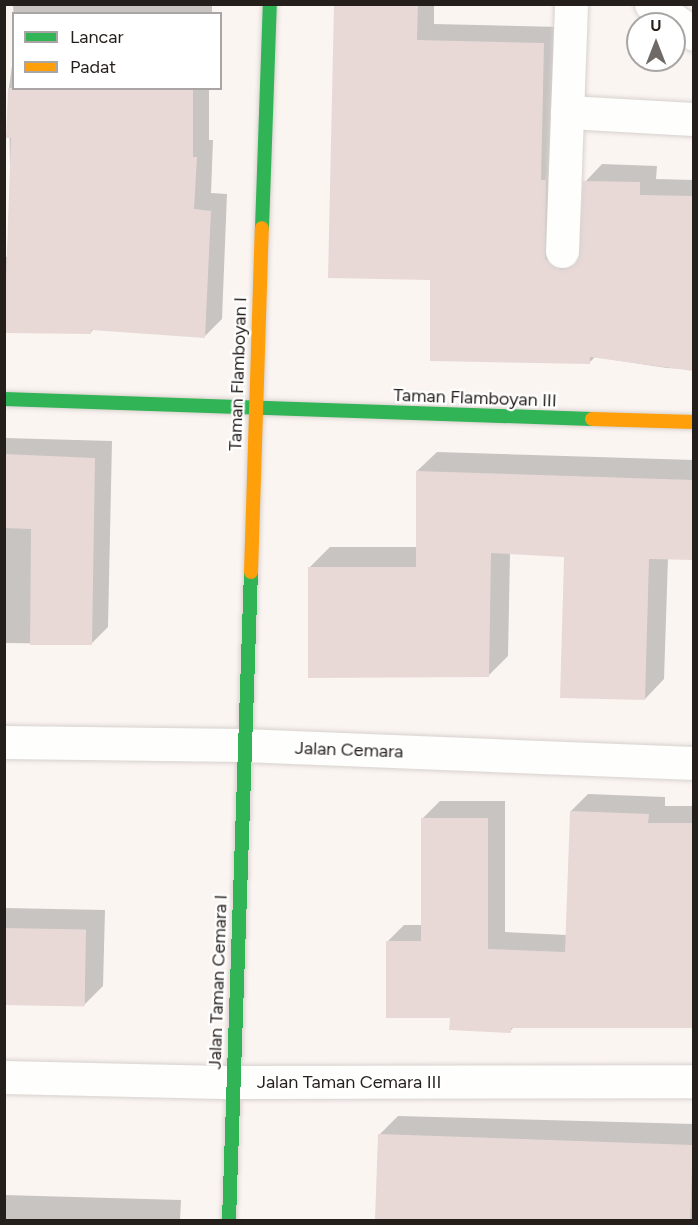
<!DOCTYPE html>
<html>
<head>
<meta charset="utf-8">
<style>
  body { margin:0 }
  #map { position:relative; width:698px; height:1225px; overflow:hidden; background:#fbf5f2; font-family:Figtree,sans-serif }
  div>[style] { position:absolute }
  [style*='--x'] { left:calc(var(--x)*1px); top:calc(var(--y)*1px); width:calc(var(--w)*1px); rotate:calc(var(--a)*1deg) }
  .shadow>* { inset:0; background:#0003 }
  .building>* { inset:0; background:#e8d9d7; transform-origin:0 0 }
  .roads { filter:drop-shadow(0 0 2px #d7d1ce) drop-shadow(0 0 2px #d7d1ce) }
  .street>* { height:33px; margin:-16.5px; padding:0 16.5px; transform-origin:16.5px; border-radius:16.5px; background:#fefefd }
  .fast>* { height:14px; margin:-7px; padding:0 7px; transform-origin:7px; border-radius:7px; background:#30b455 }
  .slow>* { height:14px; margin:-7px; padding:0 7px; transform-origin:7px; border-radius:7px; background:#ff9f0a }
  span { translate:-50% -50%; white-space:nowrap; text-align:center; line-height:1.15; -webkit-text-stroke:4.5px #fff; paint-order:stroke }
  .street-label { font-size:18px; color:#251f1c }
  .frame { position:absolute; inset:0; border:6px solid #251f1c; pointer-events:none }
  .legend { position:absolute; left:12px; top:12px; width:210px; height:78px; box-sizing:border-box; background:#fff; border:2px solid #a8a5a4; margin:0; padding:8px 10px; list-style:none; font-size:18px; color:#251f1c }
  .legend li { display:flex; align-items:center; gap:12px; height:30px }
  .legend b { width:30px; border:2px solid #a8a5a4 }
  .north { position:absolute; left:626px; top:12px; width:60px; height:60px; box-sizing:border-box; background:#fff; border:2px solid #a8a5a4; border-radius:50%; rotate:0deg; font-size:16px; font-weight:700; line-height:24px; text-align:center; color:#251f1c }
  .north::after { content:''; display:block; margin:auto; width:21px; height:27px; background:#706a67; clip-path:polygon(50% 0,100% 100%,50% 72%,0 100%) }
</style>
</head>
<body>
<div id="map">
  <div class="shadow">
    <div style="clip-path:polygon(13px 4px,212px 4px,212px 14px,14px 14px,14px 21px)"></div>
    <div style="clip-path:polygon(336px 4px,434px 4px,434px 24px,561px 27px,570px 251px,580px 251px,585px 182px,602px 164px,657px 166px,656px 179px,694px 180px,694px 369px,667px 368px,595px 357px,589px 363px,431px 279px)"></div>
    <div style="clip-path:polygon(14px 52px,14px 88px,209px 88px,209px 140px,213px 140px,211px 193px,227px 194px,222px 319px,205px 336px,95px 328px,90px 333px,4px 332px,4px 259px,11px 253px,9px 87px)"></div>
    <div style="clip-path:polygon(4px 416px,5px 438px,112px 441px,108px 627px,91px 644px,4px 643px)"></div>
    <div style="clip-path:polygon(437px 452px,694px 460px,694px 558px,668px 558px,664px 679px,645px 699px,566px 555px,510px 553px,508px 656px,488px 676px,310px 567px,330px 547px,417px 547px,417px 471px)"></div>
    <div style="clip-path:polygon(588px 794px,665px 797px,665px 806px,694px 806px,694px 1027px,515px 1026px,510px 1031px,451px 1017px,387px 942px,404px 925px,423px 925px,423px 818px,440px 801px,505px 801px,505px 932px,567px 935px,571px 811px)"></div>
    <div style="clip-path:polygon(4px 908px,105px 910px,103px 986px,83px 1006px,4px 1004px)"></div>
    <div style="clip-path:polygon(398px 1116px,694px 1124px,694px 1220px,377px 1220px,379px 1135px)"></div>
    <div style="clip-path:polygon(4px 1195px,181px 1200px,180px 1220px,4px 1220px)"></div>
  </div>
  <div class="building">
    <div style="clip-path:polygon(334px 4px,418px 4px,417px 40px,544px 43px,541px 180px,546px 180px,545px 259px,562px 270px,578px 260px,583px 181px,640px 182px,640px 195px,693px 196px,693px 371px,590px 357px,590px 364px,430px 361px,430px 280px,328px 278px)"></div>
    <div style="clip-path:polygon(8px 88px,193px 88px,193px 157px,197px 157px,194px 209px,211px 211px,205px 338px,91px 330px,91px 334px,4px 333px,11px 138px,6px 138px)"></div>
    <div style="clip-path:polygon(4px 454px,95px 458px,92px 645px,30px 645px,31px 529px,4px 528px)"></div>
    <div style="clip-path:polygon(416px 471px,693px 480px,693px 560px,649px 559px,645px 700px,560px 698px,564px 557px,491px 553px,489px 677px,308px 678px,308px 567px,416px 567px)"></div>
    <div style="clip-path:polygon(570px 811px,649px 814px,648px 823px,693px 823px,693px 1028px,511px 1028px,511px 1033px,449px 1030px,450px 1018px,386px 1018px,386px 941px,421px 941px,421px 818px,488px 818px,488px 949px,565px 952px)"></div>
    <div style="left:4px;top:928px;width:82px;height:77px;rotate:1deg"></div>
    <div style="left:378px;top:1134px;width:315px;height:87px;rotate:2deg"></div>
  </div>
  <div class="roads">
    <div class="street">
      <div style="--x:651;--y:4;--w:52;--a:34.9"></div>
      <div style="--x:567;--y:112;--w:127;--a:3.2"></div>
      <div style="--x:562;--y:251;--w:247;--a:-87.9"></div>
      <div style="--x:4;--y:742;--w:239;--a:0.7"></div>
      <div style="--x:243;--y:745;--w:451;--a:2.3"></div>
      <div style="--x:4;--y:1077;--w:229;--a:1.3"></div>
      <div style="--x:233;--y:1082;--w:461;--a:-0.1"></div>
    </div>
    <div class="fast">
      <div style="--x:262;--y:228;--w:224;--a:-88"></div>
      <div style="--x:4;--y:399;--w:588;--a:1.95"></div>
      <div style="--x:229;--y:1220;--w:648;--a:-88.06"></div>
    </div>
    <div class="slow">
      <div style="--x:592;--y:419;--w:102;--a:1.7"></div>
      <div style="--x:251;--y:572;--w:344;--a:-88.2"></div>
    </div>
  </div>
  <div class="street-label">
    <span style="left:238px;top:374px;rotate:-88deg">Taman Flamboyan I</span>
    <span style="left:475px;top:398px;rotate:2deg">Taman Flamboyan III</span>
    <span style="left:349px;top:750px;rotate:2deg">Jalan Cemara</span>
    <span style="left:218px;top:982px;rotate:-88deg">Jalan Taman Cemara I</span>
    <span style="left:349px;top:1082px">Jalan Taman Cemara III</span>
  </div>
  <div class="frame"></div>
  <ul class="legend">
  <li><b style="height:8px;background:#30b455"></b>Lancar</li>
  <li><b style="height:8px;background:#ff9f0a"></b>Padat</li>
  </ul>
  <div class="north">U</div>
</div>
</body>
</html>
